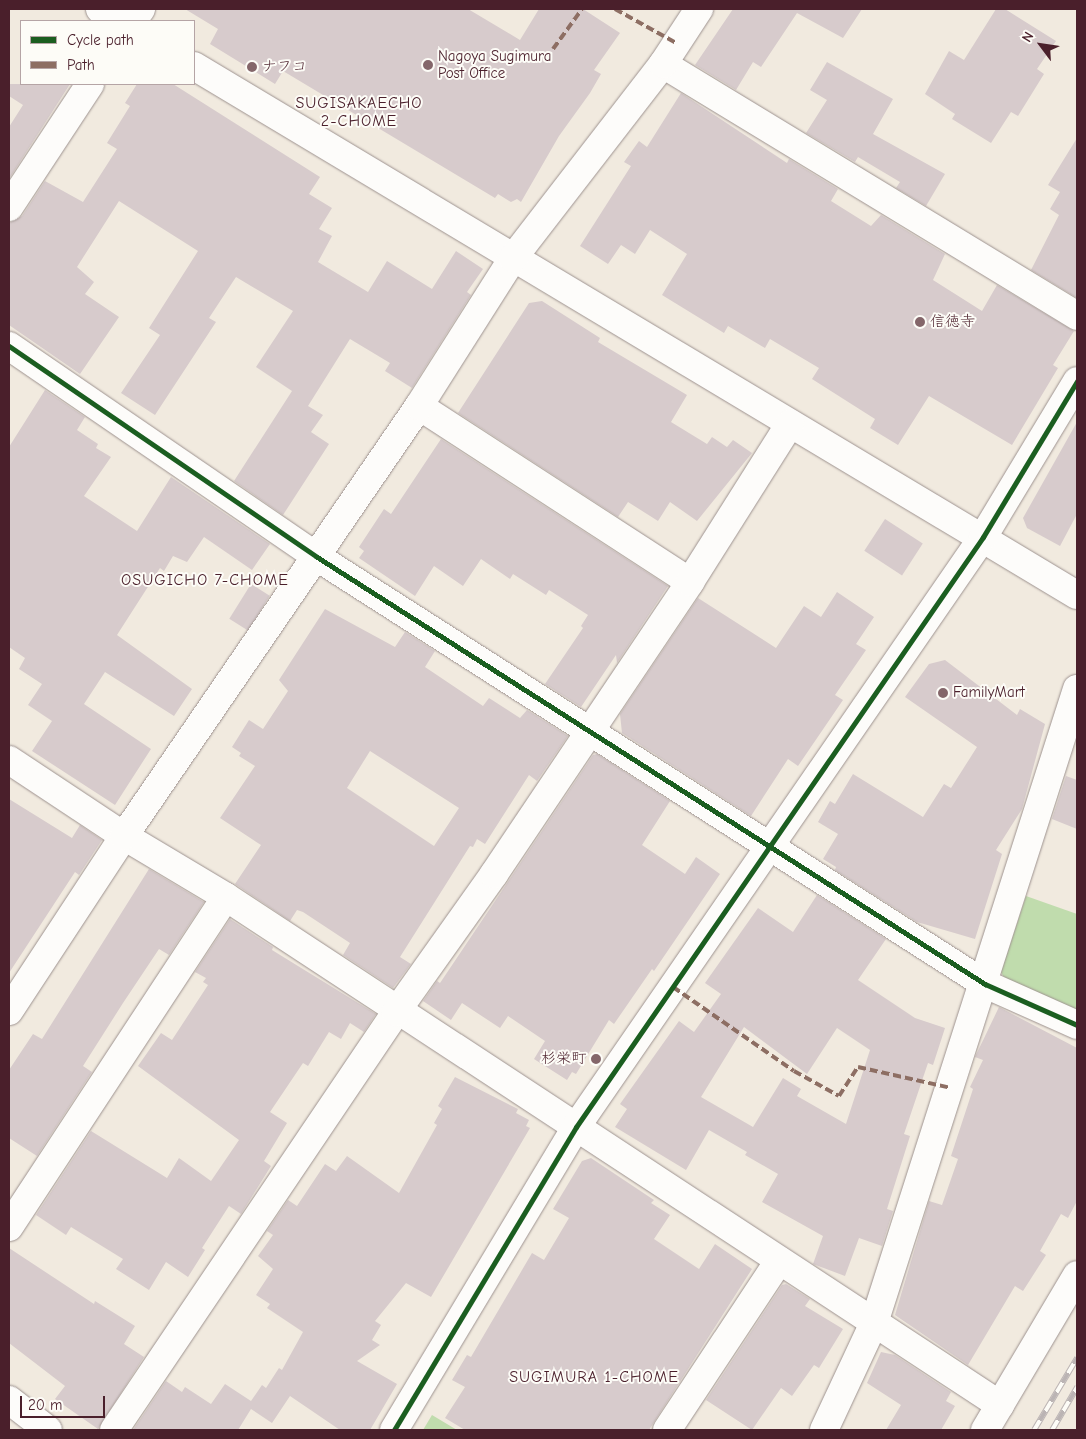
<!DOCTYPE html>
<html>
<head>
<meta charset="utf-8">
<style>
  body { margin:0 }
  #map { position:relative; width:1086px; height:1439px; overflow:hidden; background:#f1eadf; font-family:"Comic Neue","Klee One",sans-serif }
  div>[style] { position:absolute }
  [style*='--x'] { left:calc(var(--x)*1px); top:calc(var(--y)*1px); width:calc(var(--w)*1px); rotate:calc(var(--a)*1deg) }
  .green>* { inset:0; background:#c0dcad }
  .building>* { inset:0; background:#d7cbcc; transform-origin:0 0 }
  .roads { filter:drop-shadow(0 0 1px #9d928f) drop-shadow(0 0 1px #9d928f) }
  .minor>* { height:28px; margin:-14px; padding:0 14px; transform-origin:14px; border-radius:14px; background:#fdfcfa }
  .rail>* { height:5.5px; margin-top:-2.75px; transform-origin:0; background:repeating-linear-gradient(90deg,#fdfcf7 0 11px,#bbb4b4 0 22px); box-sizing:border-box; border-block:1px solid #bbb4b4 }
  .quiet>* { height:4px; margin-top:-2px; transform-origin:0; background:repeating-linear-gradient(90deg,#8d6e63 0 8px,transparent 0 12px) }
  .cycleway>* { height:5px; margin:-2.5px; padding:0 2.5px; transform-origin:2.5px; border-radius:2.5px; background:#1b5e20 }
  .dots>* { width:14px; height:14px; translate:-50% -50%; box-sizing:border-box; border:2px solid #fdfcf7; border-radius:50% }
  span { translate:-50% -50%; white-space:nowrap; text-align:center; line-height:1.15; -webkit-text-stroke:4px #fdfcf7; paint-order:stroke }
  .poi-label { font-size:15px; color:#4a1f2b }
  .left { translate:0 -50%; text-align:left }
  .right { translate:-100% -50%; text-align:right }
  .neighbourhood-label { font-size:16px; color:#4a1f2b; letter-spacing:1px }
  .frame { position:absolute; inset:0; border:10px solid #4a1f2b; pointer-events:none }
  .legend { position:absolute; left:20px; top:20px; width:175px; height:65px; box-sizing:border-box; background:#fdfcf7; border:1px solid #b5a4a5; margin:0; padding:6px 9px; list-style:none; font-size:15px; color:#4a1f2b }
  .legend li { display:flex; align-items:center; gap:10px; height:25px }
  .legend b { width:25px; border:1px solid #b5a4a5 }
  .north { position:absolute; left:1016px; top:20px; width:50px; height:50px; -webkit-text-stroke:4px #fdfcf7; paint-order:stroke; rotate:301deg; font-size:14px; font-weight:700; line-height:20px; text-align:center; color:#4a1f2b }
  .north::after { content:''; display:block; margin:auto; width:18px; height:22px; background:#4a1f2b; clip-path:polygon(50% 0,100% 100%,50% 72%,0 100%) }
  .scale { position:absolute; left:20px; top:1396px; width:85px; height:22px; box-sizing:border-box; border:2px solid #4a1f2b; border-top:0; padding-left:6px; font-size:15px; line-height:18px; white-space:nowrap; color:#4a1f2b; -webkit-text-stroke:4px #fdfcf7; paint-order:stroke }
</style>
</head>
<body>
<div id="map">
  <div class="green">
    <div style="clip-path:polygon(1026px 896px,1077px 914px,1077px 1015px,1008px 985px,1001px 972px)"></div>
    <div style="clip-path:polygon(432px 1415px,457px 1430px,423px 1430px)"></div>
  </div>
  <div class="building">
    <div style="clip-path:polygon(185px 9px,468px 9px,520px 40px,539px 9px,583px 9px,620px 33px,594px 70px,601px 74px,590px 93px,559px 136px,521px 202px,517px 199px,511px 202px,498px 194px,495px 198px,283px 71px,275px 84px,210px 44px,218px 29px)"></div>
    <div style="clip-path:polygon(733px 9px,862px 9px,843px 38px,797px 13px,761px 67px,753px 62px,736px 90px,695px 65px)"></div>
    <div style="clip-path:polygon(996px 9px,1005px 9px,1056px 41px,1037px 69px,1044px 74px,1018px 116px,1011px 112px,991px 143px,952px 119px,955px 114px,925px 94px,949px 51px,964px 60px)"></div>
    <div style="clip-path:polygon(827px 62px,893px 99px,873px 134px,945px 174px,926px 206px,896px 188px,900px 182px,858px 157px,855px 162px,806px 133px,827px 100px,810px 90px)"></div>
    <div style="clip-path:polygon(9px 84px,70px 84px,9px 179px,9px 127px,23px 105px,9px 96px)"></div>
    <div style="clip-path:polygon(137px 84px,173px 84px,320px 177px,309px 194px,332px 208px,319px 229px,332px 236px,318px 262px,368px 292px,387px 261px,432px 289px,456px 251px,483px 269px,467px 292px,471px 295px,412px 388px,385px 371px,390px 363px,350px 339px,308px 406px,323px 415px,311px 432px,329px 444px,283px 515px,234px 481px,292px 391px,256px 367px,293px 311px,236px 277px,209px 318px,216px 322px,155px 415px,121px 393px,160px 335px,149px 328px,198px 251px,119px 201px,77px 267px,94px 282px,85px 294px,119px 317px,80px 374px,9px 325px,9px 223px,22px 216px,45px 181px,83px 202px,117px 149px,107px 143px,130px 106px,125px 103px)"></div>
    <div style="clip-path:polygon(681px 93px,787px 163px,789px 159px,838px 189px,831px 201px,871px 226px,881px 215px,945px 254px,933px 280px,982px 311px,997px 285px,1074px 331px,1053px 365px,1058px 368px,1012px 445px,929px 396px,898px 445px,870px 428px,875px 419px,812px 379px,819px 368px,770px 339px,765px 348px,728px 326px,724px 333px,662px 295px,687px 254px,650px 230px,635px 254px,621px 245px,608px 264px,580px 246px,631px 166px,624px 162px,639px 141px,647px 147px)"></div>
    <div style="clip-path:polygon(1077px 138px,1077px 298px,1031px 270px,1059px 215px,1050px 209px,1060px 192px,1048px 185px)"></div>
    <div style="clip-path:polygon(542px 301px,600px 338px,598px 342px,687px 395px,671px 422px,707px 444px,712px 437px,727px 447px,733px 440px,752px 453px,697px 521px,670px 502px,658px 521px,628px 502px,618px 517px,458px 413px,529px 303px)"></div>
    <div style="clip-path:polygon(45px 390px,85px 417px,77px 430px,98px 444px,96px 448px,111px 457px,84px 496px,137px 531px,171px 477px,270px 544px,252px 570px,204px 537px,187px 562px,173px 556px,164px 571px,160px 568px,117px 635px,192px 689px,174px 716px,105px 672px,84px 704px,151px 749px,115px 805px,32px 751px,52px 721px,28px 705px,42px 684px,19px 669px,25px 658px,9px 647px,9px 447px)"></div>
    <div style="clip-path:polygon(1077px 422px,1077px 514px,1060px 546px,1027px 528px,1023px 518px)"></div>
    <div style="clip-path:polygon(441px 439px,668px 586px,617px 663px,616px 655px,581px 707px,545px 684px,583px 628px,581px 626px,588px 615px,549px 590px,546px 595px,513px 574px,510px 579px,481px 559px,463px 586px,434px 566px,415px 596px,359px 558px,364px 551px,359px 547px,384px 509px,391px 514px)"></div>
    <div style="left:885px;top:519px;width:45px;height:38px;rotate:33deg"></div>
    <div style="left:251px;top:584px;width:22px;height:41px;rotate:32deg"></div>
    <div style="clip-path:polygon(837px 592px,874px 617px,856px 644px,866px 650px,835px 695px,843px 700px,798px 766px,788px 759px,751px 816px,622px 733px,620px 714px,698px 598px,776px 648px,804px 606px,821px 617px)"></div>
    <div style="clip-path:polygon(evenodd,325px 609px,395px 647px,405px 632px,435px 651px,425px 667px,483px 706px,489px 698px,520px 718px,527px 710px,568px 736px,537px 781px,529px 775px,485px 844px,477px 839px,473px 847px,470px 846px,400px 957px,411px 964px,393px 988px,343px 955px,350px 943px,303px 912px,297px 910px,290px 921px,235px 884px,261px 845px,220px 818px,255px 766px,239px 756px,241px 753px,232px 747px,249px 720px,263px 729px,288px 691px,279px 680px,325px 609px,370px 751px,459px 808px,434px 846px,347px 788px,370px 751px)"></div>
    <div style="clip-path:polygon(945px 660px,1017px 715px,1020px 709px,1045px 724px,1022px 809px,996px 850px,1002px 854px,975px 939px,917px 922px,835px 870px,836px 867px,823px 859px,838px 834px,818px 822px,830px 801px,835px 804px,853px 774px,923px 817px,944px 784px,951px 788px,977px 747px,905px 697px,929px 664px)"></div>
    <div style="clip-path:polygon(597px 754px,670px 801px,642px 845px,685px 874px,696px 857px,720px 874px,654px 971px,652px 969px,614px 1024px,609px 1020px,576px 1074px,572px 1072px,567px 1080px,534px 1059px,545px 1041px,508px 1016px,500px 1028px,462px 1003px,451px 1020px,423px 1001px,437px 981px,440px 983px,593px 755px)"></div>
    <div style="clip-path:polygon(1066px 776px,1077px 780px,1077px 829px,1052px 819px)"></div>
    <div style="clip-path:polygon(9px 799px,72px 838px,80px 825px,102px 840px,79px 875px,75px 872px,9px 973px)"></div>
    <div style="clip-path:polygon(149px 869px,204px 902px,169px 955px,159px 949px,123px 1003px,83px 1066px,92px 1072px,37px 1156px,9px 1138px,9px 1070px,33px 1034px,42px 1039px)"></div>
    <div style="clip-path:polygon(evenodd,817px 895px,886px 939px,858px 980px,915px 1018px,945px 1028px,933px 1065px,928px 1063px,904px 1134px,910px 1136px,887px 1209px,893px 1211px,882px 1246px,859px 1238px,845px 1276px,813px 1264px,823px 1236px,762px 1202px,778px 1174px,745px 1155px,747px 1152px,709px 1130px,686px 1170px,615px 1127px,627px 1109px,620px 1104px,679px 1021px,694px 1032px,721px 994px,705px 983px,758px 908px,793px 932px,817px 895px,744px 1027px,807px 1074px,837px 1028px,870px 1050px,846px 1124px,797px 1096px,801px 1089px,783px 1078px,753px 1127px,701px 1097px,744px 1027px)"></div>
    <div style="clip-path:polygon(230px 919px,273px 947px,272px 950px,376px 1014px,364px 1032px,350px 1023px,341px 1039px,329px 1032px,308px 1066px,303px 1063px,270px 1112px,287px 1123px,264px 1161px,271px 1166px,241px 1214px,229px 1206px,202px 1248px,205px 1250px,188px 1277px,166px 1262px,149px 1290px,116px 1269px,123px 1259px,71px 1227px,66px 1235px,36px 1215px,91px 1131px,167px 1178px,179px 1158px,211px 1181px,239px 1140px,138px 1066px,161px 1033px,172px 1040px,208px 985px,203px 982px,206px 978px,195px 972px)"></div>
    <div style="clip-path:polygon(999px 1007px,1077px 1048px,1077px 1201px,1068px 1218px,1061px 1214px,1040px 1251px,1046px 1255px,1023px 1291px,1015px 1286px,968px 1365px,895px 1315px,929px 1201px,942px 1205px,958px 1159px,951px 1156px,973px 1089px,970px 1087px,983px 1060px,975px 1057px)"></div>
    <div style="clip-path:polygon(455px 1077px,518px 1109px,516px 1113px,529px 1120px,526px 1126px,530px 1128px,431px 1297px,406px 1283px,375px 1321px,381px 1325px,372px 1340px,380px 1345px,357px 1361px,397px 1384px,370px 1430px,340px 1430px,290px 1396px,272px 1423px,251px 1409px,238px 1430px,133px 1430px,166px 1381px,182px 1392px,185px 1387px,211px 1404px,225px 1384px,251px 1401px,262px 1385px,266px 1388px,279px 1368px,282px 1370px,303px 1332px,267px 1308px,270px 1304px,256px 1295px,273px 1269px,258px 1256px,273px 1235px,267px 1231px,288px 1200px,297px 1206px,325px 1164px,336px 1171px,347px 1156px,399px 1193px,437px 1125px,434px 1123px,442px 1109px,438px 1106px)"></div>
    <div style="clip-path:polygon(591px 1158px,654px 1200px,651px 1203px,670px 1215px,654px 1239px,699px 1269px,715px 1244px,752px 1269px,649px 1430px,465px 1430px,445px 1418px,465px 1387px,452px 1380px,467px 1355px,471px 1357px,532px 1253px,544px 1260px,569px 1218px,553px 1209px,582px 1161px)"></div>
    <div style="clip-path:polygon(9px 1248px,94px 1304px,95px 1301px,135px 1326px,124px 1344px,144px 1357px,98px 1429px,55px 1399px,65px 1386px,9px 1343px)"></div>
    <div style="clip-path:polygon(786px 1284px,810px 1299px,805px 1306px,843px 1329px,819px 1368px,814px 1365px,792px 1396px,781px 1388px,752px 1430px,706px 1400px,782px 1285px)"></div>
    <div style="clip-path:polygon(881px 1352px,895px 1355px,951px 1392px,946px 1401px,955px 1406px,941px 1430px,886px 1430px,901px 1405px,867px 1383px)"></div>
  </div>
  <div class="roads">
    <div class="minor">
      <div style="--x:100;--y:9;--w:23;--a:31"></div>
      <div style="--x:132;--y:21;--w:15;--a:-53"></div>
      <div style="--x:663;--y:64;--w:485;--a:31.3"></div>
      <div style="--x:194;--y:66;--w:1029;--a:30.93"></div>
      <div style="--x:9;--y:207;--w:147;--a:-56.6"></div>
      <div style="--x:9;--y:346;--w:373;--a:34.4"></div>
      <div style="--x:317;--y:557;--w:793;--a:32.59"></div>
      <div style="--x:985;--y:984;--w:101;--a:24"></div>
      <div style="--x:419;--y:406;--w:323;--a:33"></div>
      <div style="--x:9;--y:760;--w:138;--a:33.5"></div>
      <div style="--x:124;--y:836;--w:119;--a:30.9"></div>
      <div style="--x:226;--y:897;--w:926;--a:33.28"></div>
      <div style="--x:9;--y:1011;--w:209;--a:-56.7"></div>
      <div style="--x:124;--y:836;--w:521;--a:-55.55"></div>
      <div style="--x:419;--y:406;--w:175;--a:-57.6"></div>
      <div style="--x:513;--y:258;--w:245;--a:-52.3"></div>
      <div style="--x:663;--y:64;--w:66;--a:-56.8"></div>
      <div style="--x:9;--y:1227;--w:395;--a:-56.7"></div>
      <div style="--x:9;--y:1400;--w:49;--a:37.6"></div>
      <div style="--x:114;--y:1430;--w:504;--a:-55.99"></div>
      <div style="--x:396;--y:1012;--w:169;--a:-54.6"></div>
      <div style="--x:494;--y:874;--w:352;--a:-56.1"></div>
      <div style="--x:690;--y:582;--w:187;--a:-57.7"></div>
      <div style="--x:394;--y:1430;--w:353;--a:-59"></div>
      <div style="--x:576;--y:1127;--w:717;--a:-55.4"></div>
      <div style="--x:983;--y:537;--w:182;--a:-58.9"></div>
      <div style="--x:667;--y:1430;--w:203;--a:-56.5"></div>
      <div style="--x:824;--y:1430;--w:118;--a:-65"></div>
      <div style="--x:874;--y:1323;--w:666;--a:-72.25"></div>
      <div style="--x:985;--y:1430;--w:180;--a:-59.3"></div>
    </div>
  </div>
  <div class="rail">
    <div style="--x:1034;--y:1430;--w:84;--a:-59.2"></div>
    <div style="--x:1052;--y:1430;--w:50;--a:-59.8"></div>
  </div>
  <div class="quiet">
    <div style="--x:615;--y:9;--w:70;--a:29.1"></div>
    <div style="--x:553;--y:49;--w:49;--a:-54.1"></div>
    <div style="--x:673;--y:987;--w:147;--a:34.8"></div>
    <div style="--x:794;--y:1071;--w:51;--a:29.1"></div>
    <div style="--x:839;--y:1096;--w:35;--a:-57"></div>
    <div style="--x:858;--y:1067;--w:95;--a:12.7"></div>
  </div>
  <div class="cycleway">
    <div style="--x:9;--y:346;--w:373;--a:34.4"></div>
    <div style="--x:317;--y:557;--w:793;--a:32.59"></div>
    <div style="--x:985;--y:984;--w:101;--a:24"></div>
    <div style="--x:394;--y:1430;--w:353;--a:-59"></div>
    <div style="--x:576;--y:1127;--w:717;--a:-55.4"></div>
    <div style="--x:983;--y:537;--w:182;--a:-58.9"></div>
  </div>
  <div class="dots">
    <div style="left:428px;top:65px;background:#84666a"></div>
    <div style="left:252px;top:67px;background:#84666a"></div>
    <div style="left:920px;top:322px;background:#84666a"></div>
    <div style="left:943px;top:693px;background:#84666a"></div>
    <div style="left:596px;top:1059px;background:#84666a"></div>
  </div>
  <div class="poi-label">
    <span class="left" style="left:438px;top:65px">Nagoya Sugimura<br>Post Office</span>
    <span class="left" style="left:262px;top:67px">ナフコ</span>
    <span class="left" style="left:930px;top:322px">信徳寺</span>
    <span class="left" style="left:953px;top:693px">FamilyMart</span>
    <span class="right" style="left:586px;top:1059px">杉栄町</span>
  </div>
  <div class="neighbourhood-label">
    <span style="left:359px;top:112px">SUGISAKAECHO<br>2-CHOME</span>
    <span style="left:205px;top:580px">OSUGICHO 7-CHOME</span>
    <span style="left:594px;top:1377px">SUGIMURA 1-CHOME</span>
  </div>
  <div class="frame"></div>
  <ul class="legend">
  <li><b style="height:6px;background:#1b5e20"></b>Cycle path</li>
  <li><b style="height:6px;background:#8d6e63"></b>Path</li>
  </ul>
  <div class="north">N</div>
  <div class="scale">20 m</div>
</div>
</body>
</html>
